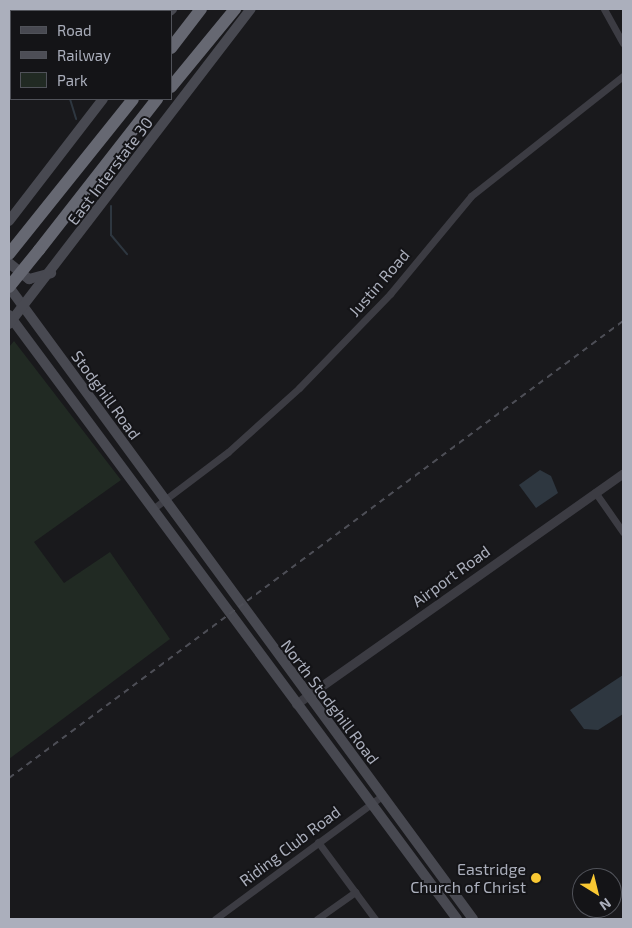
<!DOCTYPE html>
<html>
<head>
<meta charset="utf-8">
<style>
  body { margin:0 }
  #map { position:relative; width:632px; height:928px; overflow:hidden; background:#19191c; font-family:"Exo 2",sans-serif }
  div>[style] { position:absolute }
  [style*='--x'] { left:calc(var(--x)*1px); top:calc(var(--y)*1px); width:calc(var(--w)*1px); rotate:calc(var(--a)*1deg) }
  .green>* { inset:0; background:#212a23 }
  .water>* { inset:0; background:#2e3740 }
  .stream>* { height:2px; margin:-1px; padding:0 1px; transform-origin:1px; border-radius:1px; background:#2e3740 }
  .minor>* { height:7px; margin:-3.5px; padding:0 3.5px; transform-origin:3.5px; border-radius:3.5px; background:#3c3c43 }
  .tertiary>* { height:9px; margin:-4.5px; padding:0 4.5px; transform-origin:4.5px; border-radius:4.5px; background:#3c3c43 }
  .secondary>* { height:10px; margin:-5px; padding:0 5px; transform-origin:5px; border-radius:5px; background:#484951 }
  .motorway>* { height:12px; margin:-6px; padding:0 6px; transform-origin:6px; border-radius:6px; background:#666872 }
  .rail>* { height:2px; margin-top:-1px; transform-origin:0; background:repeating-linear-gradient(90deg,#4d4e56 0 6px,transparent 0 11px) }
  .motorway-bridge>* { height:12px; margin:-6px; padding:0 6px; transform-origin:6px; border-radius:6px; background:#666872 }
  .dots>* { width:14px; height:14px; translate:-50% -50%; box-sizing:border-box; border:2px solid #141417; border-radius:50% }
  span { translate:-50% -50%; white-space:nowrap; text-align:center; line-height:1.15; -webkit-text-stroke:4px #141417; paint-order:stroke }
  .street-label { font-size:16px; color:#abafbc }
  .poi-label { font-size:16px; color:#abafbc }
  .right { translate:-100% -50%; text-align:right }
  .frame { position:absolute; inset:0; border:10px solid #abafbc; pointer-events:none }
  .legend { position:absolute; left:10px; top:10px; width:162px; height:90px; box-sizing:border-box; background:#141417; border:1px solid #505259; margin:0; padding:6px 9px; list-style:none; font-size:15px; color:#abafbc }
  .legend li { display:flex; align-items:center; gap:10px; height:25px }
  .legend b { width:25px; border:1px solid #505259 }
  .north { position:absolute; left:572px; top:868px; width:50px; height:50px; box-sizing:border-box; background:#141417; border:1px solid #505259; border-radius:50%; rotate:144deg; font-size:14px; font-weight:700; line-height:20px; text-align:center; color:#abafbc }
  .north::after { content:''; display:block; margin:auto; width:18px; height:22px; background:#f9c833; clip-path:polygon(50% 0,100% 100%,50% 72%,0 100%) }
</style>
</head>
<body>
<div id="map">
  <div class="green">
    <div style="clip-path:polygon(14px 341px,121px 480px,34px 542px,64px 583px,110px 552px,170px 639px,9px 759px,9px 347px)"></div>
  </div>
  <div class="water">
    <div style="clip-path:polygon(540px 470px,551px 476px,558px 493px,536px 508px,519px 485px)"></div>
    <div style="clip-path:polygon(623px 675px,623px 714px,598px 730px,584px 729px,570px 710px)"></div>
  </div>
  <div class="stream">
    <div style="--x:9;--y:24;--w:4;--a:63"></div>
    <div style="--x:70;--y:99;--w:21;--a:73"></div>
    <div style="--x:111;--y:206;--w:29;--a:90"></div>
    <div style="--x:111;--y:235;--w:25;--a:50"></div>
  </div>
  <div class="minor">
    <div style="--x:604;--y:9;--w:39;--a:61"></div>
    <div style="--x:595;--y:492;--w:49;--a:55"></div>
    <div style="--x:154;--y:508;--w:93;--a:-37.1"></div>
    <div style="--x:228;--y:452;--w:96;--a:-42"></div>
    <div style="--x:299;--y:388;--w:131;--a:-45.9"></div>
    <div style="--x:390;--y:294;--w:127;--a:-50.4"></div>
    <div style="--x:471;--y:196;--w:194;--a:-38.3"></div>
    <div style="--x:318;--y:842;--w:96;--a:53.5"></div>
    <div style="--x:215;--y:919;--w:207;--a:-36.4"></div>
    <div style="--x:317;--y:919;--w:47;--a:-35.4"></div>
  </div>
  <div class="tertiary">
    <div style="--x:296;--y:704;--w:400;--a:-35.2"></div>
  </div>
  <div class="secondary">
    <div style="--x:170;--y:11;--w:3;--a:-45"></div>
    <div style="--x:9;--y:221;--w:154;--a:-52.4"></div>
    <div style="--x:9;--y:263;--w:26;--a:39"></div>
    <div style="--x:29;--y:279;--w:23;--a:-15"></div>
    <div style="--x:9;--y:287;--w:784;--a:53.71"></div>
    <div style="--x:9;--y:315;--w:752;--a:53.43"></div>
    <div style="--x:9;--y:324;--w:397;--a:-52.5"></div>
  </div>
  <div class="motorway">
    <div style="--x:171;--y:48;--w:49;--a:-52.4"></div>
    <div style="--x:171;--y:87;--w:101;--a:-50.6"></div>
    <div style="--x:39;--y:250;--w:192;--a:-52"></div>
    <div style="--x:9;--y:254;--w:198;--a:-51.3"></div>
  </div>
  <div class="rail">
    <div style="--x:9;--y:778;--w:765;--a:-36.66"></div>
  </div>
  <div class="motorway-bridge">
    <div style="--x:9;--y:287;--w:48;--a:-51"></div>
  </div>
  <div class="dots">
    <div style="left:536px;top:878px;background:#f9c833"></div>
  </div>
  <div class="street-label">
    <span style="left:110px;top:171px;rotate:-53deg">East Interstate 30</span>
    <span style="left:379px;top:283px;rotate:-49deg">Justin Road</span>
    <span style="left:106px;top:395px;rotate:54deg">Stodghill Road</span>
    <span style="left:451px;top:576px;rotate:-36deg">Airport Road</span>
    <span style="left:330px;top:702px;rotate:53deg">North Stodghill Road</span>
    <span style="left:290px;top:846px;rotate:-37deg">Riding Club Road</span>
  </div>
  <div class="poi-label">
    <span class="right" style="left:526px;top:878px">Eastridge<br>Church of Christ</span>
  </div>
  <div class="frame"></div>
  <ul class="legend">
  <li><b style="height:6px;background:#484951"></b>Road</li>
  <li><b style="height:6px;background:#4d4e56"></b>Railway</li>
  <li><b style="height:14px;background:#212a23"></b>Park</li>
  </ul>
  <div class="north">N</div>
</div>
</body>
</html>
